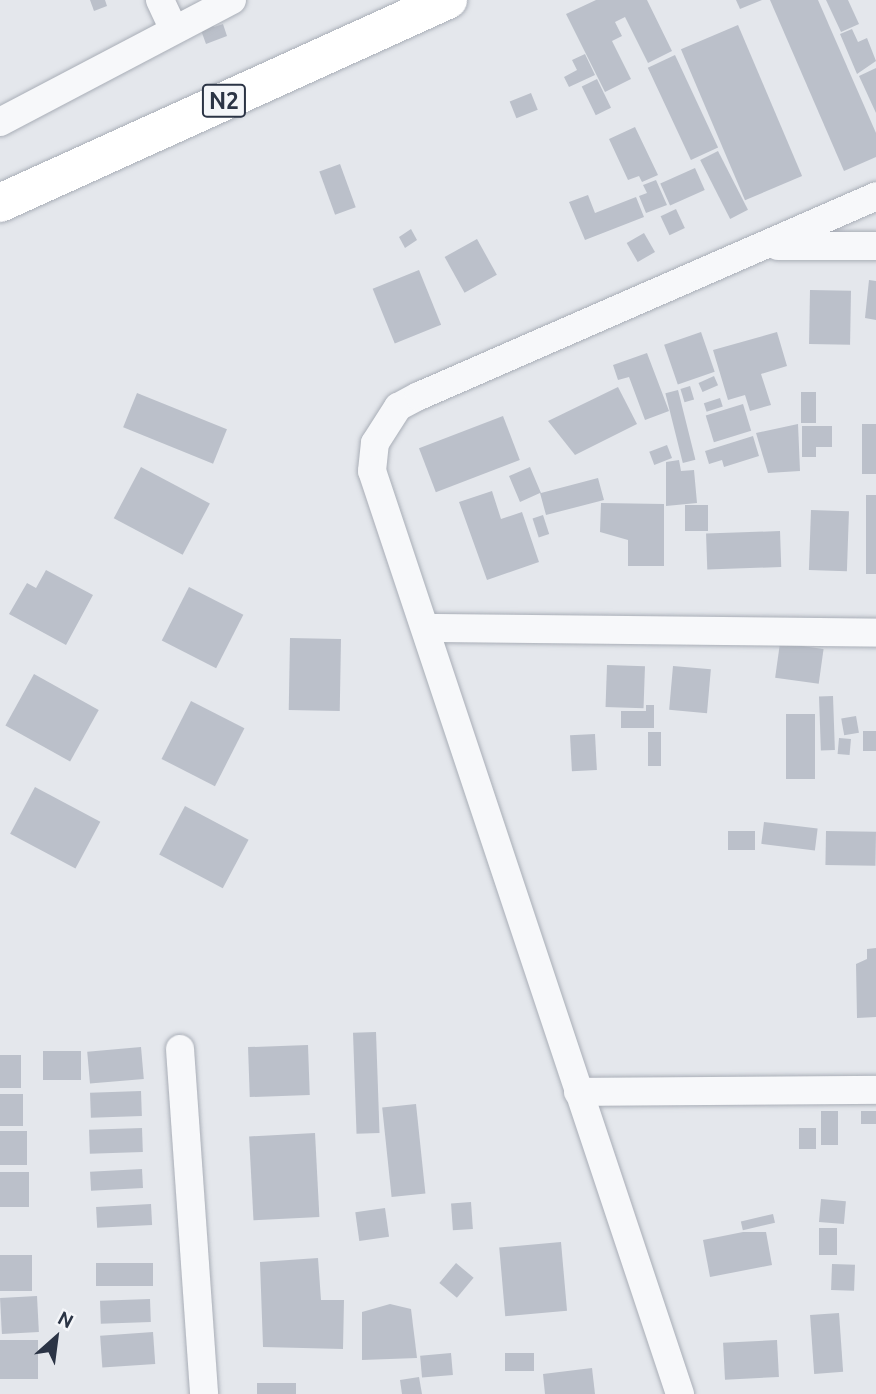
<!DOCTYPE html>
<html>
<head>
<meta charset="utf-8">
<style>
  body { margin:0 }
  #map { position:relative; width:876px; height:1394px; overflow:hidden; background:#e4e7ec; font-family:Ubuntu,sans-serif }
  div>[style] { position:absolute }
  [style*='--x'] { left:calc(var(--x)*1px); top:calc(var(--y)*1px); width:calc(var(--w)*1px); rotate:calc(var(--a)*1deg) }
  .building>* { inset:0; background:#bbc0ca; transform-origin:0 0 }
  .roads { filter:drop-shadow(0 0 2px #a9aeb7) drop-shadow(0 0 2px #a9aeb7) }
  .minor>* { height:28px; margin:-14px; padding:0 14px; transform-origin:14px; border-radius:14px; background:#f7f8fa }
  .primary>* { height:38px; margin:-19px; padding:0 19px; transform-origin:19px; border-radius:19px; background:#fff }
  span { translate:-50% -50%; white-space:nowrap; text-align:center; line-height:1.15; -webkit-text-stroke:5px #f4f6f9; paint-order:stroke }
  .shield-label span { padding:2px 5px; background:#f4f6f9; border:2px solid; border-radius:5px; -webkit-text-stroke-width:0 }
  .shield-label { font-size:23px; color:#2b3445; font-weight:700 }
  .north { position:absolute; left:21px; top:1303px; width:70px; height:70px; -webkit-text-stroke:5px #f4f6f9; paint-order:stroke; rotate:28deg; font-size:19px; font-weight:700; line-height:28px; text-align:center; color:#2b3445 }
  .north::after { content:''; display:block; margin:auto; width:24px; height:32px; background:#2b3445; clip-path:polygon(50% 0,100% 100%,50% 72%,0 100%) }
</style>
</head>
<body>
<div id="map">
  <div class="building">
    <div style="clip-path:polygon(90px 0,105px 0,107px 6px,94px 11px)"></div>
    <div style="clip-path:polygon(596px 0,647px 0,672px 51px,648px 63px,625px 17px,615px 22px,622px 36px,612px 41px,631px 79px,605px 92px,566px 14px)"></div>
    <div style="clip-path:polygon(736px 0,762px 0,740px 9px)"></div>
    <div style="clip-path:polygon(770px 0,818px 0,876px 133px,876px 157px,844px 171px)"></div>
    <div style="clip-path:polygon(826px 0,848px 0,859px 24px,841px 32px)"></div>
    <div style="clip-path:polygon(210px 18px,214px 27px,223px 24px,227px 36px,206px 44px,198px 22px)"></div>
    <div style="left:738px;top:25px;width:164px;height:62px;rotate:67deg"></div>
    <div style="clip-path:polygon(852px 29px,858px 42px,867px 38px,876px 61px,857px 74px,840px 34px)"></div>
    <div style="clip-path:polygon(585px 54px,595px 75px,569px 87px,564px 77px,577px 70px,572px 60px)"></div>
    <div style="left:675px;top:55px;width:102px;height:30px;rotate:65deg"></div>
    <div style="clip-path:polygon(876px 68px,876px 113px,859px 76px)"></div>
    <div style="left:597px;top:79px;width:32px;height:17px;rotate:64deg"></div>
    <div style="left:531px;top:93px;width:18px;height:23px;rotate:68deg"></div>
    <div style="clip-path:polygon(635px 127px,658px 175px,642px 182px,639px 176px,628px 180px,609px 139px)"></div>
    <div style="left:718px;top:151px;width:66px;height:20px;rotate:63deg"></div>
    <div style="left:340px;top:164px;width:46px;height:22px;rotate:70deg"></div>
    <div style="left:695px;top:168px;width:24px;height:38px;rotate:66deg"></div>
    <div style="clip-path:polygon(656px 180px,667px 205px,646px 213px,639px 196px,647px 193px,643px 185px)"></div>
    <div style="clip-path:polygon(588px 195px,595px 213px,636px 197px,644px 217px,585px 240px,569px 202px)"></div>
    <div style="left:676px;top:209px;width:21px;height:17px;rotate:65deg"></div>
    <div style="clip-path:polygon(411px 229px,417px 240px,405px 248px,399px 237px)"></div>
    <div style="left:644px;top:233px;width:22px;height:20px;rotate:60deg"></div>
    <div style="left:477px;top:239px;width:41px;height:37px;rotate:61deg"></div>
    <div style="left:419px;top:270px;width:59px;height:50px;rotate:68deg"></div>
    <div style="clip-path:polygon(869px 280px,876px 281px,876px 320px,865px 318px)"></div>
    <div style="left:810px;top:290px;width:41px;height:54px;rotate:1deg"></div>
    <div style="left:701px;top:332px;width:42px;height:39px;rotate:71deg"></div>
    <div style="clip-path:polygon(777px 332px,787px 366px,761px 374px,771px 405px,750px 411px,745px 395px,728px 400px,713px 350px)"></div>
    <div style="clip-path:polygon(647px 353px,669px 411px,645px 420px,629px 377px,618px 380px,613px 365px)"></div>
    <div style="left:714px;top:376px;width:10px;height:17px;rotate:66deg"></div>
    <div style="left:690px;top:386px;width:14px;height:10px;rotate:73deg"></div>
    <div style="clip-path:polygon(618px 387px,637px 424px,575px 455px,548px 421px)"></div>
    <div style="left:678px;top:390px;width:72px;height:13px;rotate:76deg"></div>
    <div style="left:816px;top:392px;width:31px;height:15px;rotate:90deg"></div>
    <div style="left:137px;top:393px;width:97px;height:37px;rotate:22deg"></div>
    <div style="left:720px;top:398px;width:9px;height:17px;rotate:72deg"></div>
    <div style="left:743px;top:404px;width:28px;height:39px;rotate:73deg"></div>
    <div style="left:503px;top:416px;width:47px;height:90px;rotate:69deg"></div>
    <div style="clip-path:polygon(798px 424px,800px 471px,768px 473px,756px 433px)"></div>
    <div style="left:862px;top:424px;width:14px;height:50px"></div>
    <div style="clip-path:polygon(802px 426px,832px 426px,832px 447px,816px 447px,816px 457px,802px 457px)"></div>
    <div style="clip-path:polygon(753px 436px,759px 456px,724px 467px,722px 460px,709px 464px,705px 451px)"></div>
    <div style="left:667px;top:445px;width:14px;height:19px;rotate:69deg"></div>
    <div style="clip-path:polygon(679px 460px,681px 471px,694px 470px,697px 503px,666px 506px,666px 462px)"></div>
    <div style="left:141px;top:467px;width:78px;height:58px;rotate:28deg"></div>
    <div style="clip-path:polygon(530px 467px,541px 493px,598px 478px,604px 500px,546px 515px,540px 493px,520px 502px,509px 476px)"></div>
    <div style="clip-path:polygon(492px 491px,501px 519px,522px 512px,539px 562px,487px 580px,459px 502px)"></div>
    <div style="left:866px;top:495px;width:10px;height:79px"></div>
    <div style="clip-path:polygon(601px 503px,664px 504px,664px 566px,628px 566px,628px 540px,600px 532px)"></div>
    <div style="left:685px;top:505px;width:23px;height:26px"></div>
    <div style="left:811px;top:510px;width:38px;height:60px;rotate:2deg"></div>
    <div style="left:543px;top:515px;width:20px;height:11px;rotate:72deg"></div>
    <div style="left:780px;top:531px;width:36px;height:74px;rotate:88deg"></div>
    <div style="clip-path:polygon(46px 570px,93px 595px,66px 645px,9px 614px,27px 583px,36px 588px)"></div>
    <div style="left:189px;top:587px;width:61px;height:60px;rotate:27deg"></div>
    <div style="left:290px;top:638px;width:51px;height:72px;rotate:1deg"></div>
    <div style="left:780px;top:643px;width:44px;height:35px;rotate:8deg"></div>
    <div style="left:607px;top:665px;width:38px;height:42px;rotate:2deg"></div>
    <div style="left:673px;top:666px;width:38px;height:44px;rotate:5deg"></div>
    <div style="left:34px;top:674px;width:74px;height:59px;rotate:29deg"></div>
    <div style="left:833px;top:696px;width:54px;height:14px;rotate:88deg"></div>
    <div style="left:191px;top:701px;width:60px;height:65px;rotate:27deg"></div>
    <div style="clip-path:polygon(646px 705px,654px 705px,654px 728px,621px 728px,621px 711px,646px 711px)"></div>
    <div style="left:786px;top:714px;width:29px;height:65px"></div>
    <div style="left:856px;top:716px;width:17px;height:15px;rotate:80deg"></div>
    <div style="left:863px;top:731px;width:13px;height:20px"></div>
    <div style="left:648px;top:732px;width:13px;height:34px"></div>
    <div style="left:595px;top:734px;width:36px;height:25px;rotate:87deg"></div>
    <div style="left:839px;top:738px;width:12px;height:16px;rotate:5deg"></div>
    <div style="left:35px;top:787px;width:74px;height:53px;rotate:28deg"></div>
    <div style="left:185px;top:806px;width:72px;height:55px;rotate:28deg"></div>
    <div style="left:764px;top:822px;width:54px;height:22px;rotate:7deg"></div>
    <div style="left:728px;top:831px;width:27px;height:19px"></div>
    <div style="left:826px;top:831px;width:50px;height:34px;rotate:1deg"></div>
    <div style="clip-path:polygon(876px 948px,876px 1017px,857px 1018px,856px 964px,867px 959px,867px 949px)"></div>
    <div style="left:376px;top:1032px;width:101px;height:23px;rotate:88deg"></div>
    <div style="left:308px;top:1045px;width:50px;height:60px;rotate:88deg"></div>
    <div style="left:141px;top:1047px;width:32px;height:54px;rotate:85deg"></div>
    <div style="left:43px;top:1051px;width:38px;height:29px"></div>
    <div style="left:0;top:1055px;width:21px;height:33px"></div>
    <div style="left:141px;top:1091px;width:25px;height:51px;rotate:88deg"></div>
    <div style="left:0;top:1094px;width:23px;height:32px"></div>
    <div style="left:416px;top:1104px;width:90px;height:34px;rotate:84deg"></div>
    <div style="left:821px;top:1111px;width:17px;height:34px"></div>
    <div style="left:876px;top:1111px;width:13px;height:15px;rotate:90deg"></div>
    <div style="left:142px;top:1128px;width:24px;height:53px;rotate:88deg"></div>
    <div style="left:799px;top:1128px;width:17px;height:21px"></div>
    <div style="left:0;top:1131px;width:27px;height:34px"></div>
    <div style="left:315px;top:1133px;width:84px;height:66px;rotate:87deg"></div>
    <div style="left:142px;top:1169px;width:19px;height:52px;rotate:87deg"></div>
    <div style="left:0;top:1172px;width:29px;height:35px"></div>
    <div style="left:821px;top:1199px;width:25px;height:23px;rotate:5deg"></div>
    <div style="left:471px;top:1202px;width:27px;height:20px;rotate:86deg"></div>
    <div style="left:151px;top:1204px;width:21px;height:55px;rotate:87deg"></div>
    <div style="left:385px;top:1208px;width:29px;height:30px;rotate:82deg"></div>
    <div style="left:773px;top:1214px;width:9px;height:33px;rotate:77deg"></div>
    <div style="left:819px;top:1228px;width:18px;height:27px"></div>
    <div style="clip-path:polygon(743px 1232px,766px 1232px,772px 1265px,710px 1277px,703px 1240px)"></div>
    <div style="left:561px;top:1242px;width:69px;height:62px;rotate:85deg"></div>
    <div style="left:32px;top:1255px;width:36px;height:32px;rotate:90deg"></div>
    <div style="clip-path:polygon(318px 1258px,321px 1300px,344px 1300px,343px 1349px,263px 1347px,260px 1262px)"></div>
    <div style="left:96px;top:1263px;width:57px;height:23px"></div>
    <div style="left:456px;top:1263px;width:23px;height:26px;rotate:40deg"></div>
    <div style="left:832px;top:1264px;width:23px;height:26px;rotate:2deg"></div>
    <div style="left:37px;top:1296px;width:36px;height:37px;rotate:87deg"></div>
    <div style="left:150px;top:1299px;width:23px;height:50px;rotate:88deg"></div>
    <div style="clip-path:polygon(390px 1304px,411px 1309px,417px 1358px,362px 1360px,362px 1312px)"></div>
    <div style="left:839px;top:1313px;width:59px;height:29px;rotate:86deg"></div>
    <div style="left:153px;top:1332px;width:32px;height:53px;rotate:86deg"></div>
    <div style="left:0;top:1340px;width:38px;height:39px"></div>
    <div style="left:777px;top:1340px;width:37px;height:54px;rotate:87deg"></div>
    <div style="left:451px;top:1353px;width:22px;height:31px;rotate:85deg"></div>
    <div style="left:505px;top:1353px;width:29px;height:18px"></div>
    <div style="clip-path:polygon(592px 1368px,595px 1394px,545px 1394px,543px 1374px)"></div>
    <div style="clip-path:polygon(419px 1377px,422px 1394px,402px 1394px,400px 1380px)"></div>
    <div style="left:296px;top:1383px;width:11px;height:39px;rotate:90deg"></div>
  </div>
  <div class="roads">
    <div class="minor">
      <div style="--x:160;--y:0;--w:31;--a:65"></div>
      <div style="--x:0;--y:122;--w:262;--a:-27.7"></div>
      <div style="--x:778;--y:246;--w:98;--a:0"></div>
      <div style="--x:428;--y:628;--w:448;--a:0.6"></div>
      <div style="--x:180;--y:1049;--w:346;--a:86"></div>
      <div style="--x:578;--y:1092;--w:298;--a:-0.4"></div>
      <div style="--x:680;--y:1394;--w:973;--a:-108.45"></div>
      <div style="--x:372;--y:471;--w:28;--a:-84"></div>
      <div style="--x:375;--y:443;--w:43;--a:-57.4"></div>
      <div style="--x:398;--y:407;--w:24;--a:-28"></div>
      <div style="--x:419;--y:396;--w:499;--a:-23.6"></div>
    </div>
    <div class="primary">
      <div style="--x:0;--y:203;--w:492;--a:-24.4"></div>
    </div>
  </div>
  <div class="shield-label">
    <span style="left:224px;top:101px">N2</span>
  </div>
  <div class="north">N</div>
</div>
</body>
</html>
